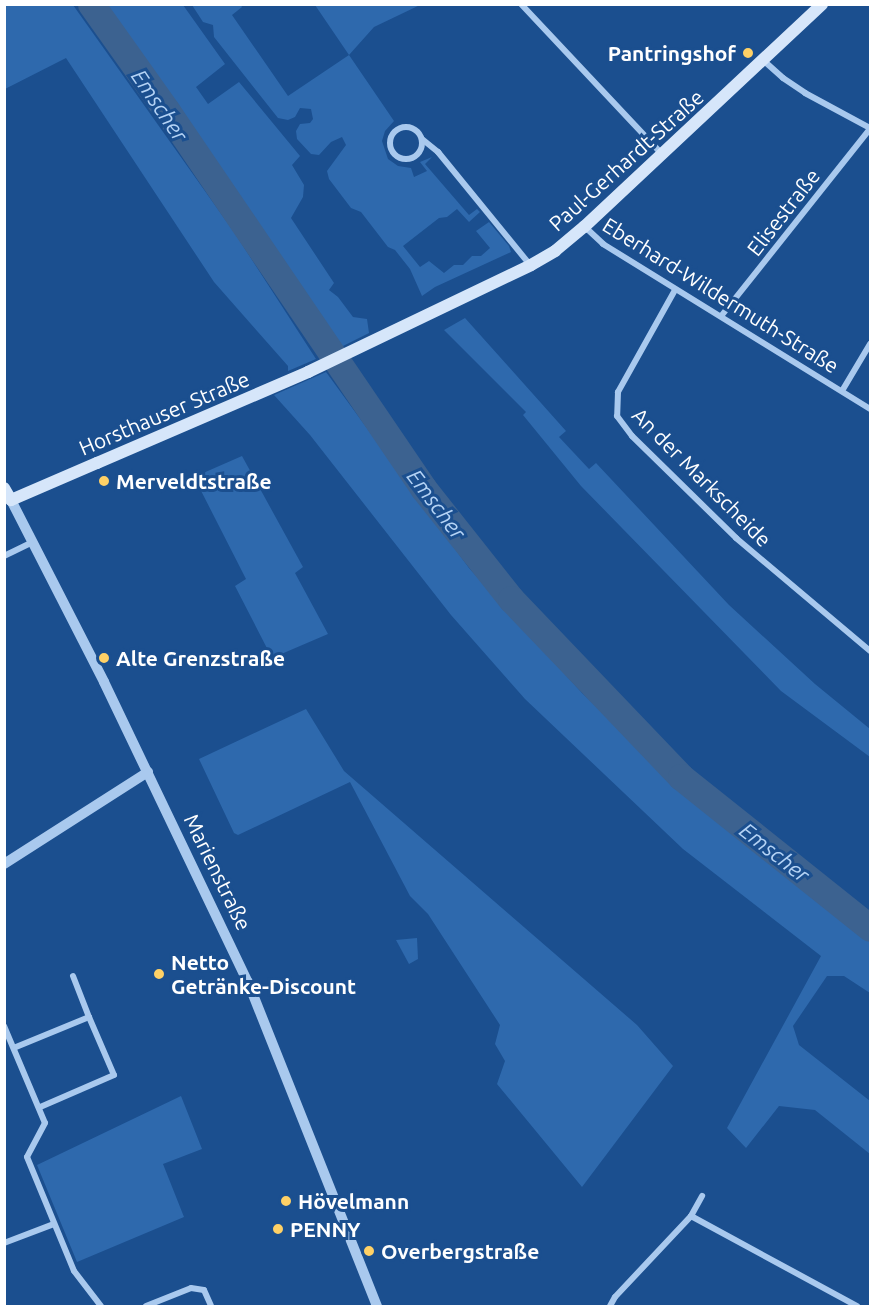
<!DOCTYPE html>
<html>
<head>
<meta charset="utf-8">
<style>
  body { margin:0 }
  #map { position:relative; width:875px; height:1311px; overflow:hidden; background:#1b4f8f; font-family:Ubuntu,sans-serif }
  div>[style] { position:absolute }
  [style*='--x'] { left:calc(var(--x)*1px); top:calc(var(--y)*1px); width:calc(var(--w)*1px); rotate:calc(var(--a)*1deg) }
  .green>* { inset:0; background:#2e69ad }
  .river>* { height:27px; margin:-13.5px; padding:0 13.5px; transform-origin:13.5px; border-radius:13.5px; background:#3c6290 }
  .minor>* { height:6px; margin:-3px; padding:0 3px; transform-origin:3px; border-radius:3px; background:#a9c9ee }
  .minor>.ring { margin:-3px; padding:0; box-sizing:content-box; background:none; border:6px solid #a9c9ee; border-radius:50% }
  .tertiary>* { height:10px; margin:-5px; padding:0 5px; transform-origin:5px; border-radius:5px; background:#a9c9ee }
  .secondary>* { height:12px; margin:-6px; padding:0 6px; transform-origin:6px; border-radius:6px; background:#d6e6fa }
  .dots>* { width:16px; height:16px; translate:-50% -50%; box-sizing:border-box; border:3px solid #1b4f8f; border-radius:50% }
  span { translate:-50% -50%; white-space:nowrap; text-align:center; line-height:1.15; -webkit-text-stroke:6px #1b4f8f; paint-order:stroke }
  .poi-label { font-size:21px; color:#fff; font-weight:700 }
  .right { translate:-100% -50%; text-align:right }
  .left { translate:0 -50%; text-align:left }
  .street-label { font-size:21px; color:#fff }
  .water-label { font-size:22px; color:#b5d3f5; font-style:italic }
  .frame { position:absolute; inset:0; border:6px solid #fff; pointer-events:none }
</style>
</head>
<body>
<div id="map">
  <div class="green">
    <div style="clip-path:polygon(4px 5px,73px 5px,234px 232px,316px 359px,288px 371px,288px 366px,214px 282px,66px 58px,5px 89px)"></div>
    <div style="clip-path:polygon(100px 5px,183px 5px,225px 64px,196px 87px,208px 104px,239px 82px,300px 156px,292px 165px,304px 185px,303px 197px,291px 218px,334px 283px,329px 290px,338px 297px,353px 317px,367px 319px,369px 333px,337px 349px)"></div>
    <div style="clip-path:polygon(192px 5px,241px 5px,242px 7px,232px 15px,288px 96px,349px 55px,315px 5px,420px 5px,374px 27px,349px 55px,394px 121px,385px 131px,382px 141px,388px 159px,398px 166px,411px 168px,414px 177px,427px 171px,420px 162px,432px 157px,425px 164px,469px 215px,477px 209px,480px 212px,469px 222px,457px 209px,447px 217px,439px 218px,403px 246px,420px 267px,429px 261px,444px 273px,454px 265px,463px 265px,472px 256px,481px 256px,490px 248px,476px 231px,489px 222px,509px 246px,511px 252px,435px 287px,422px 296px,410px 269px,395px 250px,388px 247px,361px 212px,351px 208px,329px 179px,327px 171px,346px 145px,342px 137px,331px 142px,319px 155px,311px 154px,297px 139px,296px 131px,300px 124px,310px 123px,313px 119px,311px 109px,300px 108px,295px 117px,288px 120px,278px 118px,214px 37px,213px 25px,203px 22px)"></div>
    <div style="clip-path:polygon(465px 318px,566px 431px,559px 437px,589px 469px,596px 463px,729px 605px,815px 684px,870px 729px,870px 757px,781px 691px,581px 486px,523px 415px,526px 412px,444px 330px)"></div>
    <div style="clip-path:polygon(326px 372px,469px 568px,582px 693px,697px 803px,870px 940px,870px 993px,844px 976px,827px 976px,793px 1026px,799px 1045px,870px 1101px,870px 1154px,815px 1110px,779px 1106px,746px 1148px,727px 1128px,821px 956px,683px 849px,525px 699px,451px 615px,310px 435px,274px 395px)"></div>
    <div style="clip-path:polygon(242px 456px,303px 567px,295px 573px,328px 634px,272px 658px,235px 586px,246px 579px,194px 477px)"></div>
    <div style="clip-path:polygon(306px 709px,344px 771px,637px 1025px,673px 1066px,582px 1187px,497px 1084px,505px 1061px,495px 1044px,500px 1025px,428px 914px,410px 896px,350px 782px,238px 835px,234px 833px,199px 759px)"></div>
    <div style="clip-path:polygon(417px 938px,418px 959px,409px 964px,396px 940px)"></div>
    <div style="clip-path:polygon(181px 1096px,202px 1149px,163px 1164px,184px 1217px,77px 1262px,37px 1165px)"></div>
  </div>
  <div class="river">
    <div style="--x:91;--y:4;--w:131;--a:54.6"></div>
    <div style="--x:167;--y:111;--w:456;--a:55.8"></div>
    <div style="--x:423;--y:488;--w:142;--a:51.6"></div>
    <div style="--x:511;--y:599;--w:246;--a:46.3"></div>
    <div style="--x:681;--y:777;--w:242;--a:38.6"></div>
  </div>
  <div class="minor">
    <div style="--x:521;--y:4;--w:206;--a:46.8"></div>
    <div style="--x:763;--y:60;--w:27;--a:42"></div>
    <div style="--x:783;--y:78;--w:27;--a:34"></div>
    <div style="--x:805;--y:93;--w:74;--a:28.3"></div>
    <div class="ring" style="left:390px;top:127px;width:26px;height:26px"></div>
    <div style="--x:422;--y:139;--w:21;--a:39"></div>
    <div style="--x:438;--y:152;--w:146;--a:50.8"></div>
    <div style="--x:585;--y:227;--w:25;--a:43"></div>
    <div style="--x:603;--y:244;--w:314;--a:31.7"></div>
    <div style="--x:675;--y:290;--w:117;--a:119.2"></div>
    <div style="--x:618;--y:392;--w:24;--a:92"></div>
    <div style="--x:617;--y:416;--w:25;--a:53"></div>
    <div style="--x:632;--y:436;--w:146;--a:44.4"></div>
    <div style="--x:736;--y:538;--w:175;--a:40.1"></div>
    <div style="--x:722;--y:315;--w:238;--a:-51.5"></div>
    <div style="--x:842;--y:391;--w:55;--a:-59.2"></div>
    <div style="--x:4;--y:556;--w:32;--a:-26"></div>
    <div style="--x:73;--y:976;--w:44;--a:68.7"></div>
    <div style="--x:4;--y:1026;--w:105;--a:67.1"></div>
    <div style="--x:45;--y:1123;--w:38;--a:118"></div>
    <div style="--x:27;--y:1157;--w:123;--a:67.6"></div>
    <div style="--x:74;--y:1271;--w:44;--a:52.4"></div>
    <div style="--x:16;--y:1047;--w:79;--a:-22.3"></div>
    <div style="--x:89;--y:1017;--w:63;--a:66.7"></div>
    <div style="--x:114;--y:1075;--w:81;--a:156.6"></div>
    <div style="--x:691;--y:1216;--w:189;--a:28.5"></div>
    <div style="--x:4;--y:1243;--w:53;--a:-20.8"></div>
    <div style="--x:146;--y:1306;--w:48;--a:-21.8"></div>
    <div style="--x:191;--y:1288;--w:13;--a:9"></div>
    <div style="--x:204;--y:1290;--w:17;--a:66"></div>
    <div style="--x:610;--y:1306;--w:10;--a:-61"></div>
    <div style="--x:615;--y:1297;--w:111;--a:-46.8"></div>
    <div style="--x:691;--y:1216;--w:23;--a:-61"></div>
  </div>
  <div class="tertiary">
    <div style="--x:11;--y:500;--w:204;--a:62.9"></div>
    <div style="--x:104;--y:682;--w:333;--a:64.4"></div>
    <div style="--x:248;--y:982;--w:349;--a:68.3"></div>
    <div style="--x:4;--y:864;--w:171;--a:-32.6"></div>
  </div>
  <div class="secondary">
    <div style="--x:4;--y:488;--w:14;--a:60"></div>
    <div style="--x:11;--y:500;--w:94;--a:-23.3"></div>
    <div style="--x:97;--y:463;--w:230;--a:-23.3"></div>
    <div style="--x:308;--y:372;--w:247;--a:-25.6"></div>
    <div style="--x:531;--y:265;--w:28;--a:-30"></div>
    <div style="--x:555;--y:251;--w:38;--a:-40"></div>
    <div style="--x:584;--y:227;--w:326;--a:-43.1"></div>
  </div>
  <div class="dots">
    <div style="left:748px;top:53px;background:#ffd166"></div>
    <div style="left:104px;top:481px;background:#ffd166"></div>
    <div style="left:104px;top:658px;background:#ffd166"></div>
    <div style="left:159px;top:974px;background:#ffd166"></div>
    <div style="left:286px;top:1201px;background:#ffd166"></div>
    <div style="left:278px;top:1229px;background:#ffd166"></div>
    <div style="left:369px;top:1251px;background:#ffd166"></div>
  </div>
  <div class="poi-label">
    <span class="right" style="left:736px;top:53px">Pantringshof</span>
    <span class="left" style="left:116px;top:481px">Merveldtstraße</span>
    <span class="left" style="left:116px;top:658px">Alte Grenzstraße</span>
    <span class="left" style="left:171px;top:974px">Netto<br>Getränke-Discount</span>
    <span class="left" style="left:298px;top:1201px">Hövelmann</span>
    <span class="left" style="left:290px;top:1229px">PENNY</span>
    <span class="left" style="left:381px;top:1251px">Overbergstraße</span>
  </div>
  <div class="street-label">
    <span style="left:626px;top:160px;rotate:-42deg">Paul-Gerhardt-Straße</span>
    <span style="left:783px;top:212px;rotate:-52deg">Elisestraße</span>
    <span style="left:721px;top:295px;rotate:32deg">Eberhard-Wildermuth-Straße</span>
    <span style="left:164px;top:413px;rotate:-23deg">Horsthauser Straße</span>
    <span style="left:702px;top:477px;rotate:45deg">An der Markscheide</span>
    <span style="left:218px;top:872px;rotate:64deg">Marienstraße</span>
  </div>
  <div class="water-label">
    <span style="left:160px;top:105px;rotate:56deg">Emscher</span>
    <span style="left:437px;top:504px;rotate:53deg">Emscher</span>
    <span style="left:775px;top:852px;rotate:38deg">Emscher</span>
  </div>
  <div class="frame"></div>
</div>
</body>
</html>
